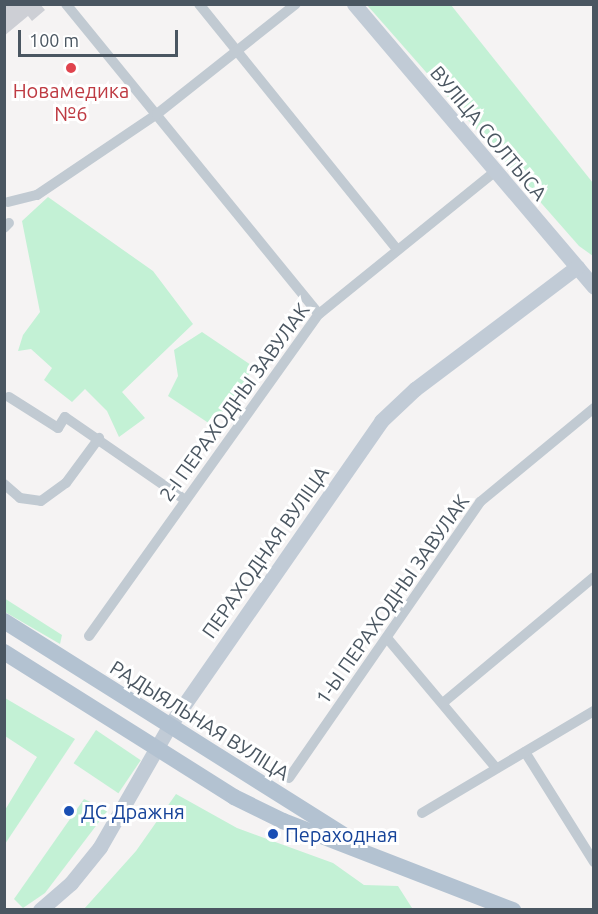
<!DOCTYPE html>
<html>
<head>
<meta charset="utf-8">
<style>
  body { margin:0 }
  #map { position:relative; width:598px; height:914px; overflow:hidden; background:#f5f3f3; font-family:Ubuntu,sans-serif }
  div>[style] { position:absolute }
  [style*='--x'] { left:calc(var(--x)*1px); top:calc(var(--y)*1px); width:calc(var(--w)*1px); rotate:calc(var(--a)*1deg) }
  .green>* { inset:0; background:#c3f1d5; transform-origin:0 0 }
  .building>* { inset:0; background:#cdcfd5 }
  .street>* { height:10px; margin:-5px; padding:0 5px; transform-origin:5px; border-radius:5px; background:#c1cad2 }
  .secondary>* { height:15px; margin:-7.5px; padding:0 7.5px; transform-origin:7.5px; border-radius:7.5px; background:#c1cbd6 }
  .primary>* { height:16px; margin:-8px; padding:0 8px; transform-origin:8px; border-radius:8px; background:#b3c2d1 }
  .dots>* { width:16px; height:16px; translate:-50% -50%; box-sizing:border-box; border:3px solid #fff; border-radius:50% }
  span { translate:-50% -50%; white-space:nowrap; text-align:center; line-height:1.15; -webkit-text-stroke:6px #fff; paint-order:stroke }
  .health-label { font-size:20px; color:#be3a42 }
  .street-label { font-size:20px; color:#4a5661 }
  .transit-label { font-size:20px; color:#164399 }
  .left { translate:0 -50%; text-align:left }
  .frame { position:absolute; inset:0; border:6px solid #4a5661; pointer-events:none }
  .scale { position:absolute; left:18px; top:30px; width:160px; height:27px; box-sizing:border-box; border:3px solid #4a5661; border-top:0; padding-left:8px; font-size:18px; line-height:21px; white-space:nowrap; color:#4a5661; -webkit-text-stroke:4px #fff; paint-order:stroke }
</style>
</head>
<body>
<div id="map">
  <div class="green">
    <div style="clip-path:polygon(367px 5px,451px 5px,593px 183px,593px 256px,579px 246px)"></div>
    <div style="clip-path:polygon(48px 197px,153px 271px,193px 324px,122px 392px,145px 418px,119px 437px,107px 411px,85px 389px,72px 402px,44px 380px,52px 368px,31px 349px,18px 351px,23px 335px,40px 312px,22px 221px)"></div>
    <div style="clip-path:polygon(202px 332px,254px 367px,213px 426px,168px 396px,178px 376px,174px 350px)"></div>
    <div style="clip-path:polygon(4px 598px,62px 635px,60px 644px,5px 612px)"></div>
    <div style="clip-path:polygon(5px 698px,75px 739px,5px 844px,5px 810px,37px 757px,5px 736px)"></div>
    <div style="left:96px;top:730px;width:54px;height:40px;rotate:34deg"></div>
    <div style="clip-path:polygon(176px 794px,237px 828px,333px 863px,364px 885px,398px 886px,412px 908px,418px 909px,84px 909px,136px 851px)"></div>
    <div style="clip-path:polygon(84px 799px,108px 810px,45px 893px,23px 908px,14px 899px)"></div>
  </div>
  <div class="building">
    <div style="clip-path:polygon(4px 4px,40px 4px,45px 10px,32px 21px,28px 16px,4px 36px)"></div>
  </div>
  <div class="street">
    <div style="--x:66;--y:4;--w:400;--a:50.8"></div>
    <div style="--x:199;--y:4;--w:315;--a:51.1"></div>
    <div style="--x:8;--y:202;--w:30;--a:-14"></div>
    <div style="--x:37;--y:195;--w:145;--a:-34"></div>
    <div style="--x:157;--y:114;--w:177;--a:-38.4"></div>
    <div style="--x:4;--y:228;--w:7;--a:-45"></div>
    <div style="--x:9;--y:397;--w:58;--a:32.3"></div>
    <div style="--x:58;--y:428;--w:13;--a:-58"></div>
    <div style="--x:65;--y:417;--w:145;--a:34.6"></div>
    <div style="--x:4;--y:484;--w:21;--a:41"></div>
    <div style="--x:20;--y:498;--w:21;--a:8"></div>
    <div style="--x:41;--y:501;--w:31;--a:-36"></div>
    <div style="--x:66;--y:483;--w:56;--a:-53.7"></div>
    <div style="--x:89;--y:636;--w:396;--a:-54.5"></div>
    <div style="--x:319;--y:314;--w:224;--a:-39"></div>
    <div style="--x:387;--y:638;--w:170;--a:50"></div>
    <div style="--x:444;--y:702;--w:195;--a:-39.8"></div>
    <div style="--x:525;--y:752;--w:130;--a:57.9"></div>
    <div style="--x:289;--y:778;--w:336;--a:-55.3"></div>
    <div style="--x:480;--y:502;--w:148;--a:-39.5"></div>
    <div style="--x:422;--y:813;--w:200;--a:-30.7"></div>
  </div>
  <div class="secondary">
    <div style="--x:354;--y:4;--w:371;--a:49.7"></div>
    <div style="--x:40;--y:910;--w:41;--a:-41.1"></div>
    <div style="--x:71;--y:883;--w:46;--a:-51.1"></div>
    <div style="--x:100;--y:847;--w:141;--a:-60.2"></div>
    <div style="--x:170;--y:725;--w:370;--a:-55.2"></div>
    <div style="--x:381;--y:421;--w:47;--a:-43.3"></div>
    <div style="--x:415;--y:389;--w:203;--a:-37"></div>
  </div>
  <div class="primary">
    <div style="--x:4;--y:621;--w:403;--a:32.2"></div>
    <div style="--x:4;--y:652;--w:272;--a:32.2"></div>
    <div style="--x:234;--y:797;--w:55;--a:26.1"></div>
    <div style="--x:283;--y:821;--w:247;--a:21.2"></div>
  </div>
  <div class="dots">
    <div style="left:71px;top:68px;background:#e0444e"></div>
    <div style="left:69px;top:811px;background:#1a4fb4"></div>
    <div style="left:273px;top:834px;background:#1a4fb4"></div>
  </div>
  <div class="health-label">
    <span style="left:71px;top:102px">Новамедика<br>№6</span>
  </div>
  <div class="street-label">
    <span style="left:489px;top:133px;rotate:50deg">ВУЛІЦА СОЛТЫСА</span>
    <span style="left:234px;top:402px;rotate:-54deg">2-І ПЕРАХОДНЫ ЗАВУЛАК</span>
    <span style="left:265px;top:552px;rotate:-55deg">ПЕРАХОДНАЯ ВУЛІЦА</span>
    <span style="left:392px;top:599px;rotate:-55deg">1-Ы ПЕРАХОДНЫ ЗАВУЛАК</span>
    <span style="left:200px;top:720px;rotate:32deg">РАДЫЯЛЬНАЯ ВУЛІЦА</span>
  </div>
  <div class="transit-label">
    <span class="left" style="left:81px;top:811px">ДС Дражня</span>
    <span class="left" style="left:285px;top:834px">Пераходная</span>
  </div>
  <div class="frame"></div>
  <div class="scale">100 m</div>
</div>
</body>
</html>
